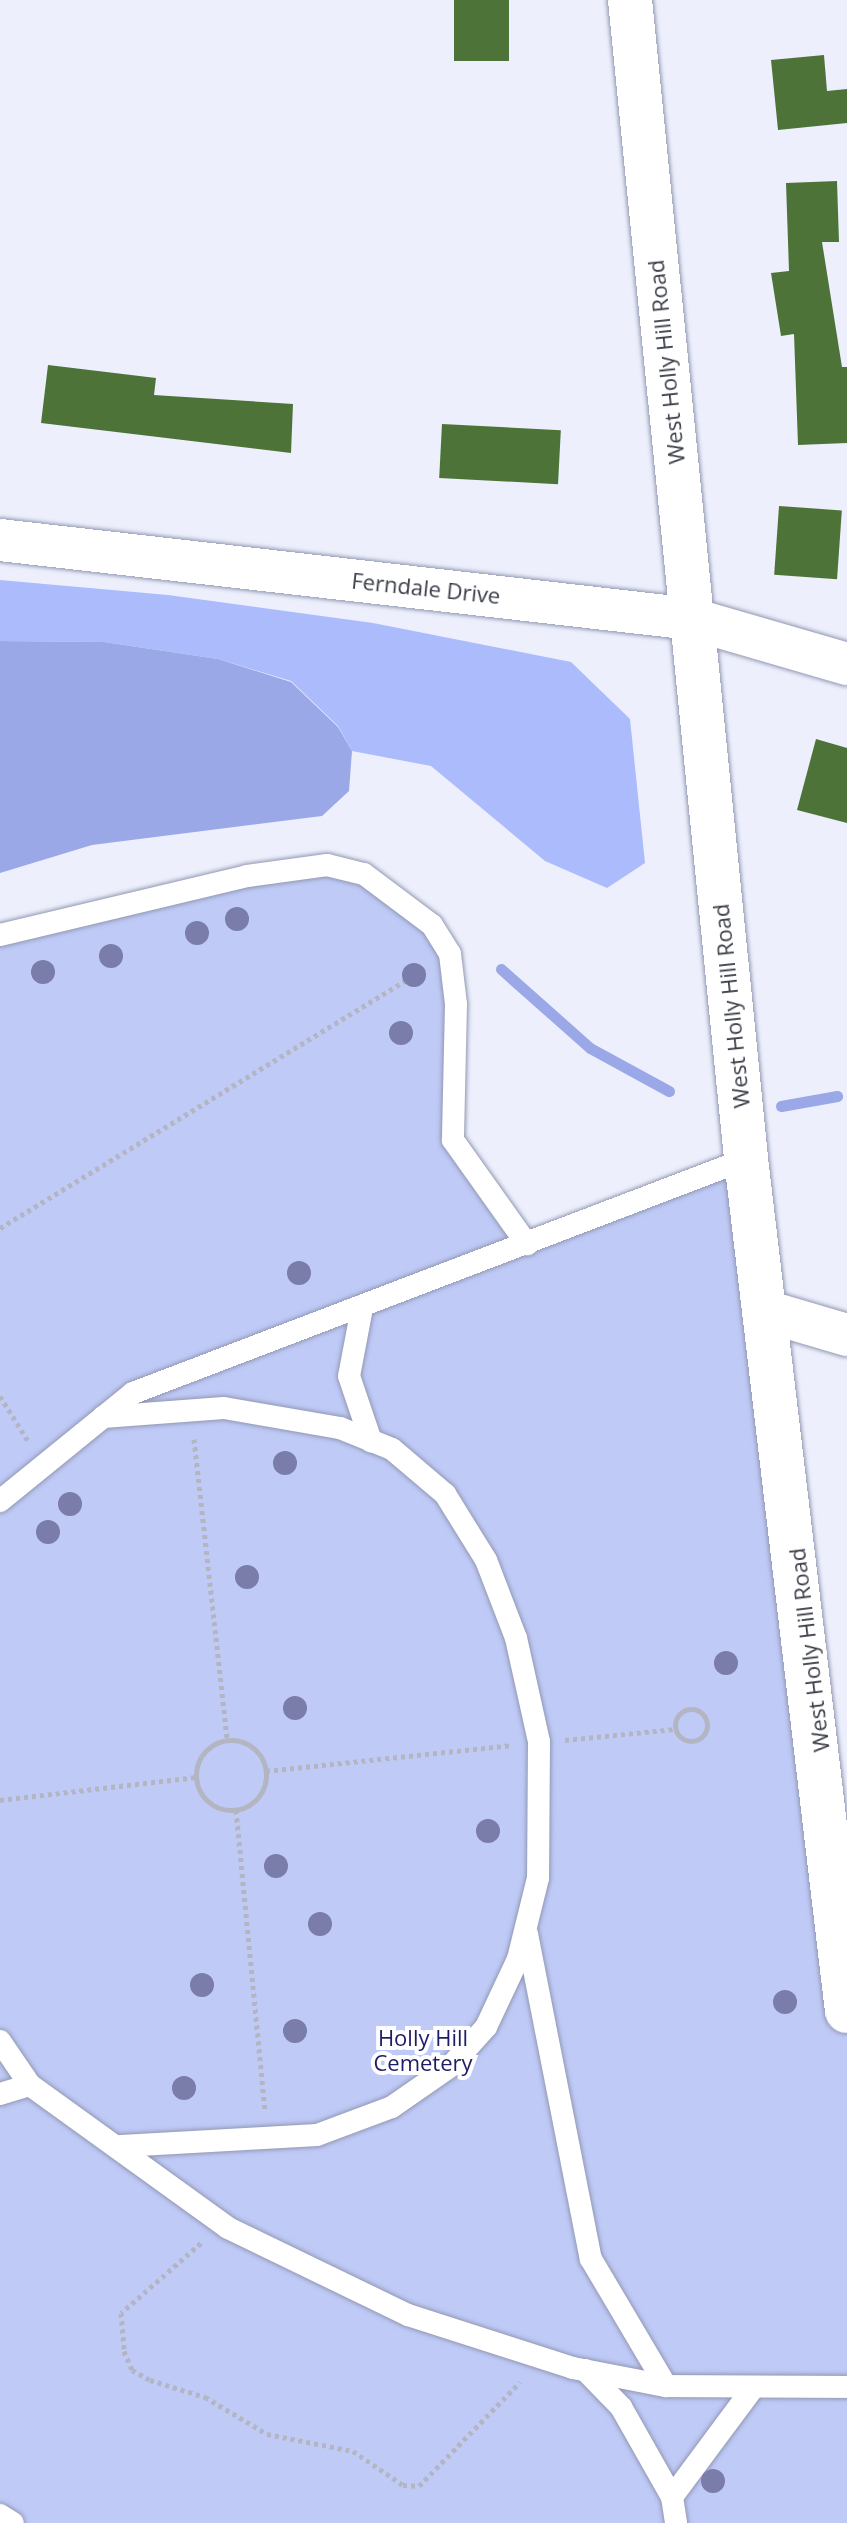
<!DOCTYPE html>
<html>
<head>
<meta charset="utf-8">
<style>
  body { margin:0 }
  #map { position:relative; width:847px; height:2523px; overflow:hidden; background:#edf0fc; font-family:"Open Sans",sans-serif }
  div>[style] { position:absolute }
  [style*='--x'] { left:calc(var(--x)*1px); top:calc(var(--y)*1px); width:calc(var(--w)*1px); rotate:calc(var(--a)*1deg) }
  .green>* { inset:0; background:#bfcaf7 }
  .forest>* { inset:0; background:#acbbfc }
  .water>* { inset:0; background:#9aa8e8 }
  .stream>* { height:11px; margin:-5.5px; padding:0 5.5px; transform-origin:5.5px; border-radius:5.5px; background:#9aa8e8 }
  .building>* { inset:0; background:#4e7339; transform-origin:0 0 }
  .path>* { height:5px; margin-top:-2.5px; transform-origin:0; background:repeating-linear-gradient(90deg,#b3b6c2 0 4px,transparent 0 8px) }
  .path>.ring { margin:-2.5px; padding:0; box-sizing:content-box; background:none; border:5px solid #b3b6c2; border-radius:50% }
  .roads { filter:drop-shadow(0 0 2px #9298b3) drop-shadow(0 0 2px #9298b3) }
  .service>* { height:22px; margin:-11px; padding:0 11px; transform-origin:11px; border-radius:11px; background:#fff }
  .minor>* { height:42px; margin:-21px; padding:0 21px; transform-origin:21px; border-radius:21px; background:#fff }
  .tertiary>* { height:44px; margin:-22px; padding:0 22px; transform-origin:22px; border-radius:22px; background:#fff }
  .trees>* { width:24px; height:24px; margin:-12px; border-radius:50%; background:#7a7caa }
  span { translate:-50% -50%; white-space:nowrap; text-align:center; line-height:1.15; -webkit-text-stroke:8px #fff; paint-order:stroke }
  .street-label { font-size:22px; color:#393c47 }
  .park-label { font-size:22px; color:#1c1d66 }
</style>
</head>
<body>
<div id="map">
  <div class="green">
    <div style="clip-path:polygon(364px 874px,450px 954px,453px 1140px,527px 1244px,746px 1159px,847px 2011px,847px 2523px,13px 2523px,0 2515px,0 935px,247px 876px)"></div>
  </div>
  <div class="forest">
    <div style="clip-path:polygon(0 580px,168px 595px,373px 623px,571px 662px,630px 719px,645px 863px,607px 888px,545px 861px,431px 766px,352px 751px,338px 726px,291px 681px,218px 659px,104px 642px,0 641px)"></div>
  </div>
  <div class="water">
    <div style="clip-path:polygon(0 641px,104px 642px,218px 659px,291px 682px,338px 727px,352px 751px,349px 791px,322px 816px,92px 845px,0 873px)"></div>
  </div>
  <div class="stream">
    <div style="--x:501;--y:969;--w:119;--a:41.6"></div>
    <div style="--x:590;--y:1048;--w:90;--a:28.6"></div>
    <div style="--x:781;--y:1106;--w:57;--a:-10.1"></div>
  </div>
  <div class="building">
    <div style="left:454px;top:0;width:55px;height:61px"></div>
    <div style="clip-path:polygon(824px 55px,827px 91px,847px 89px,847px 123px,778px 130px,771px 60px)"></div>
    <div style="clip-path:polygon(837px 181px,839px 242px,822px 242px,842px 367px,847px 367px,847px 443px,798px 445px,794px 334px,781px 336px,771px 273px,789px 271px,786px 183px)"></div>
    <div style="clip-path:polygon(48px 365px,156px 378px,154px 395px,293px 404px,291px 453px,41px 423px)"></div>
    <div style="left:442px;top:424px;width:119px;height:54px;rotate:3deg"></div>
    <div style="left:779px;top:506px;width:63px;height:69px;rotate:4deg"></div>
    <div style="clip-path:polygon(816px 739px,847px 748px,847px 823px,797px 810px)"></div>
  </div>
  <div class="path">
    <div style="--x:0;--y:1228;--w:498;--a:-31.4"></div>
    <div style="--x:0;--y:1396;--w:53;--a:58.1"></div>
    <div style="--x:194;--y:1439;--w:303;--a:83.7"></div>
    <div class="ring" style="left:675px;top:1709px;width:27px;height:27px"></div>
    <div style="--x:565;--y:1740;--w:112;--a:-5.7"></div>
    <div class="ring" style="left:196px;top:1740px;width:65px;height:65px"></div>
    <div style="--x:266;--y:1771;--w:247;--a:-6"></div>
    <div style="--x:0;--y:1800;--w:198;--a:-6.7"></div>
    <div style="--x:236;--y:1810;--w:302;--a:84.5"></div>
    <div style="--x:201;--y:2243;--w:106;--a:138.8"></div>
    <div style="--x:121;--y:2313;--w:38;--a:85"></div>
    <div style="--x:124;--y:2351;--w:21;--a:67"></div>
    <div style="--x:132;--y:2370;--w:21;--a:29"></div>
    <div style="--x:150;--y:2380;--w:58;--a:17.2"></div>
    <div style="--x:205;--y:2397;--w:72;--a:30.8"></div>
    <div style="--x:267;--y:2434;--w:88;--a:11.2"></div>
    <div style="--x:353;--y:2451;--w:60;--a:34.2"></div>
    <div style="--x:403;--y:2485;--w:16;--a:4"></div>
    <div style="--x:419;--y:2486;--w:145;--a:-45.8"></div>
  </div>
  <div class="roads">
    <div class="service">
      <div style="--x:0;--y:935;--w:254;--a:-13.4"></div>
      <div style="--x:247;--y:876;--w:81;--a:-7.8"></div>
      <div style="--x:327;--y:865;--w:38;--a:14"></div>
      <div style="--x:364;--y:874;--w:85;--a:36.9"></div>
      <div style="--x:432;--y:925;--w:34;--a:58"></div>
      <div style="--x:450;--y:954;--w:50;--a:83.2"></div>
      <div style="--x:456;--y:1004;--w:136;--a:91.3"></div>
      <div style="--x:453;--y:1140;--w:128;--a:54.6"></div>
      <div style="--x:362;--y:1308;--w:69;--a:100.8"></div>
      <div style="--x:349;--y:1376;--w:69;--a:71.3"></div>
      <div style="--x:103;--y:1417;--w:121;--a:-4.3"></div>
      <div style="--x:224;--y:1408;--w:118;--a:9.8"></div>
      <div style="--x:340;--y:1428;--w:56;--a:22"></div>
      <div style="--x:392;--y:1449;--w:70;--a:40.3"></div>
      <div style="--x:445;--y:1494;--w:78;--a:58.2"></div>
      <div style="--x:486;--y:1560;--w:84;--a:69"></div>
      <div style="--x:516;--y:1638;--w:107;--a:77.5"></div>
      <div style="--x:539;--y:1742;--w:136;--a:90.4"></div>
      <div style="--x:538;--y:1878;--w:83;--a:103.9"></div>
      <div style="--x:518;--y:1959;--w:75;--a:115.2"></div>
      <div style="--x:486;--y:2027;--w:52;--a:131.9"></div>
      <div style="--x:451;--y:2066;--w:72;--a:145.2"></div>
      <div style="--x:392;--y:2107;--w:80;--a:159.5"></div>
      <div style="--x:317;--y:2135;--w:196;--a:176.8"></div>
      <div style="--x:0;--y:1501;--w:171;--a:-39.1"></div>
      <div style="--x:133;--y:1393;--w:656;--a:-20.89"></div>
      <div style="--x:527;--y:1934;--w:331;--a:78.9"></div>
      <div style="--x:591;--y:2259;--w:147;--a:59.4"></div>
      <div style="--x:0;--y:2041;--w:53;--a:55.7"></div>
      <div style="--x:30;--y:2085;--w:244;--a:35.8"></div>
      <div style="--x:228;--y:2228;--w:200;--a:25.8"></div>
      <div style="--x:408;--y:2315;--w:173;--a:17.8"></div>
      <div style="--x:573;--y:2368;--w:95;--a:11"></div>
      <div style="--x:666;--y:2386;--w:181;--a:0.3"></div>
      <div style="--x:0;--y:2094;--w:31;--a:-17"></div>
      <div style="--x:585;--y:2370;--w:52;--a:45.8"></div>
      <div style="--x:621;--y:2407;--w:103;--a:60.5"></div>
      <div style="--x:672;--y:2497;--w:26;--a:81"></div>
      <div style="--x:672;--y:2497;--w:136;--a:-53.4"></div>
      <div style="--x:0;--y:2515;--w:15;--a:32"></div>
    </div>
    <div class="minor">
      <div style="--x:0;--y:540;--w:696;--a:6.51"></div>
      <div style="--x:692;--y:619;--w:161;--a:16.2"></div>
      <div style="--x:769;--y:1312;--w:81;--a:16.4"></div>
    </div>
    <div class="tertiary">
      <div style="--x:630;--y:0;--w:1165;--a:84.28"></div>
      <div style="--x:746;--y:1159;--w:858;--a:83.24"></div>
    </div>
  </div>
  <div class="trees">
    <div style="left:237px;top:919px"></div>
    <div style="left:197px;top:933px"></div>
    <div style="left:111px;top:956px"></div>
    <div style="left:43px;top:972px"></div>
    <div style="left:414px;top:975px"></div>
    <div style="left:401px;top:1033px"></div>
    <div style="left:299px;top:1273px"></div>
    <div style="left:285px;top:1463px"></div>
    <div style="left:70px;top:1504px"></div>
    <div style="left:48px;top:1532px"></div>
    <div style="left:247px;top:1577px"></div>
    <div style="left:726px;top:1663px"></div>
    <div style="left:295px;top:1708px"></div>
    <div style="left:488px;top:1831px"></div>
    <div style="left:276px;top:1866px"></div>
    <div style="left:320px;top:1924px"></div>
    <div style="left:202px;top:1985px"></div>
    <div style="left:785px;top:2002px"></div>
    <div style="left:295px;top:2031px"></div>
    <div style="left:184px;top:2088px"></div>
    <div style="left:713px;top:2481px"></div>
  </div>
  <div class="street-label">
    <span style="left:666px;top:362px;rotate:-96deg">West Holly Hill Road</span>
    <span style="left:426px;top:588px;rotate:6deg">Ferndale Drive</span>
    <span style="left:731px;top:1006px;rotate:-96deg">West Holly Hill Road</span>
    <span style="left:809px;top:1650px;rotate:-97deg">West Holly Hill Road</span>
  </div>
  <div class="park-label">
    <span style="left:423px;top:2050px">Holly Hill<br>Cemetery</span>
  </div>
</div>
</body>
</html>
